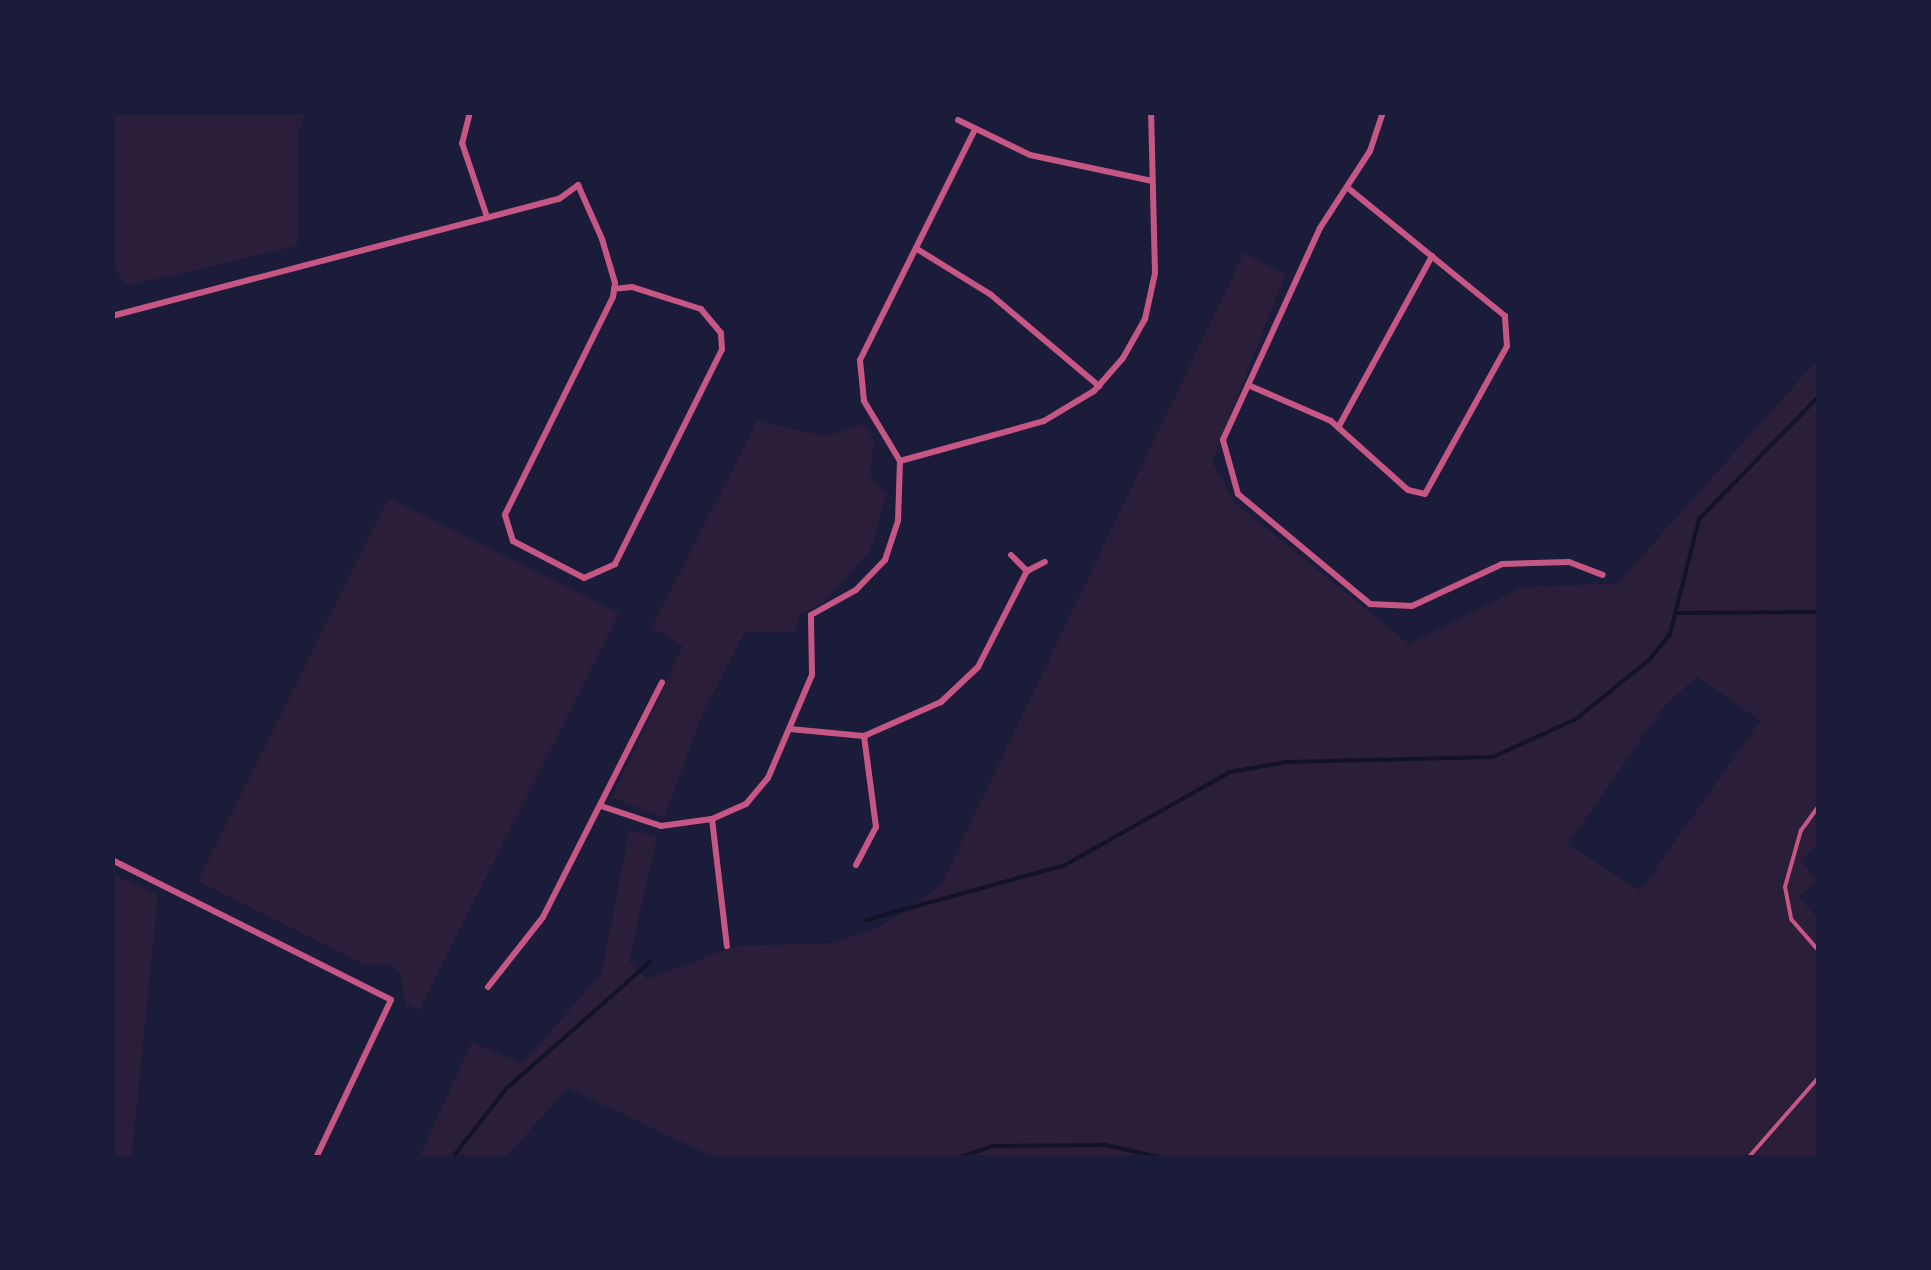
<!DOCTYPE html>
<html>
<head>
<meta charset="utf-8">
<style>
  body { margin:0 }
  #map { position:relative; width:1931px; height:1270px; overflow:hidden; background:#1b1b3a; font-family:"IBM Plex Sans",sans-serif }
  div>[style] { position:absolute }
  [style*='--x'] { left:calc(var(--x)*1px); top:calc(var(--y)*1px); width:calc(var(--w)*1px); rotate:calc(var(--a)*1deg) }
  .green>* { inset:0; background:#2a1e3b }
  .stream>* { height:4px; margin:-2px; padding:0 2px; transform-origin:2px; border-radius:2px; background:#12122b }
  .service>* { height:4px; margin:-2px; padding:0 2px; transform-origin:2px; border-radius:2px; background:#c65784 }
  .minor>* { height:6px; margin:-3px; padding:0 3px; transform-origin:3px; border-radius:3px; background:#c65784 }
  span { translate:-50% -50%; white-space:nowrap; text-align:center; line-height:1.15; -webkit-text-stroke:9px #1b1b3a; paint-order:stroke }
  .frame { position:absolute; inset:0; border:115px solid #1b1b3a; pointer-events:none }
</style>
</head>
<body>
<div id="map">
  <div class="green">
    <div style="clip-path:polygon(112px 113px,307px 113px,297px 134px,297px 246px,127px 286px,113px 267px)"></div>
    <div style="clip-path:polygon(evenodd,1244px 253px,1285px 274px,1212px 463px,1235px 503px,1409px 644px,1520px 588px,1618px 583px,1818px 359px,1818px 843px,1801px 861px,1818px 881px,1798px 897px,1818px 918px,1818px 1157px,713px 1157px,568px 1088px,506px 1157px,419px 1158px,472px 1042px,522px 1064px,602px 973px,629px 829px,657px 837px,629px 961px,647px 979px,737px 946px,834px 943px,883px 925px,941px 885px,1244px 253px,1697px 676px,1760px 721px,1640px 891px,1568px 844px,1661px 710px,1697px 676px)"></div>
    <div style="clip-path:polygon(757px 421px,826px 436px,865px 424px,874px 441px,870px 474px,886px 495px,870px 551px,822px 604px,799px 614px,796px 632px,745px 632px,704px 710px,664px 818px,612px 797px,683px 646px,652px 628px)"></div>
    <div style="clip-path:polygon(389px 498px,619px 613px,419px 1011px,406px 1004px,400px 972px,389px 965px,363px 964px,198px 881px)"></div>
    <div style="clip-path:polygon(113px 874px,158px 895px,132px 1154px,147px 1157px,113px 1157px)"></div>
  </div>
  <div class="stream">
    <div style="--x:1678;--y:613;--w:140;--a:-0.4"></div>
    <div style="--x:866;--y:920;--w:206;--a:-15.4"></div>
    <div style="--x:1065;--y:865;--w:189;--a:-29.4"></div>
    <div style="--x:1230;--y:772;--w:57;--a:-10.1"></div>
    <div style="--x:1286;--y:762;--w:207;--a:-1.4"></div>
    <div style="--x:1493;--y:757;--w:91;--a:-24.6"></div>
    <div style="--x:1576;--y:719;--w:95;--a:-39"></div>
    <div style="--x:1650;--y:659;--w:32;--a:-51"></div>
    <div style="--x:1670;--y:634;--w:119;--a:-75.8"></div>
    <div style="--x:1699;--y:519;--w:170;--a:-45.7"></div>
    <div style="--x:452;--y:1158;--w:88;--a:-52"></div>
    <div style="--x:506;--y:1089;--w:192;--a:-41.4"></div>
    <div style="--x:959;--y:1158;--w:35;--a:-20"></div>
    <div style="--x:992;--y:1146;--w:113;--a:-0.5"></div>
    <div style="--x:1105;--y:1145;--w:60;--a:12.4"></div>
  </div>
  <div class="service">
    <div style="--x:1818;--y:807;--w:29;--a:126"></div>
    <div style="--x:1801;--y:830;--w:59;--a:105.7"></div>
    <div style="--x:1785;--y:887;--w:33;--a:79"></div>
    <div style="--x:1791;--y:919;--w:41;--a:48.9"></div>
    <div style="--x:1748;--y:1158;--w:106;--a:-48.8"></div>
  </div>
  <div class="minor">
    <div style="--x:470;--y:112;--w:32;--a:104"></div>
    <div style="--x:462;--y:143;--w:78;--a:71.3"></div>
    <div style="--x:1383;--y:112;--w:41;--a:108.4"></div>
    <div style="--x:1370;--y:151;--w:92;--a:123"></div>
    <div style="--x:1320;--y:228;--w:233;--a:114.6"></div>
    <div style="--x:1223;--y:440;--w:56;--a:74.5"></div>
    <div style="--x:1238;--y:494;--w:172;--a:39.8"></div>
    <div style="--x:1370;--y:604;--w:42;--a:2.7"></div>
    <div style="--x:1412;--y:606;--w:99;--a:-25"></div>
    <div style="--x:1502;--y:564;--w:67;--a:-1.7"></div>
    <div style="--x:1569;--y:562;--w:36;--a:21"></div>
    <div style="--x:958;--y:120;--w:80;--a:25.9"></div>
    <div style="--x:1030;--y:155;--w:125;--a:12"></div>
    <div style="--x:917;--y:249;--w:86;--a:31.7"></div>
    <div style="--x:990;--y:294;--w:143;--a:40.2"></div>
    <div style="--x:112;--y:316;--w:462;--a:-14.7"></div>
    <div style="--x:559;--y:199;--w:24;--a:-36"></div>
    <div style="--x:578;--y:185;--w:59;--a:66"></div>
    <div style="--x:602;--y:239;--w:46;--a:73.5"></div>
    <div style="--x:615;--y:283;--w:14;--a:98"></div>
    <div style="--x:613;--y:297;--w:243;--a:116.4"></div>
    <div style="--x:505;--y:515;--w:27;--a:73"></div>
    <div style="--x:513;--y:541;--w:80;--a:27.5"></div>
    <div style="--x:584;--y:578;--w:34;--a:-24"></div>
    <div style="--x:615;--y:564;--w:240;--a:-63.5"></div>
    <div style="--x:722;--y:349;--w:16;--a:-94"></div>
    <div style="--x:721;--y:333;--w:31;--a:-130"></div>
    <div style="--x:701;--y:309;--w:72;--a:-162.3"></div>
    <div style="--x:632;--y:287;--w:18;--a:174"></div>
    <div style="--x:1248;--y:385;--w:90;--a:23.4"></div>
    <div style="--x:1331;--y:421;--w:103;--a:41.9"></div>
    <div style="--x:1408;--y:490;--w:17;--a:13"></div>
    <div style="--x:1425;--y:494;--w:169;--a:-61"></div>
    <div style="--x:1507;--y:346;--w:30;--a:-94"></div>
    <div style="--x:1505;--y:316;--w:204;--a:-140.8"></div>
    <div style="--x:1339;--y:426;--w:194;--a:-61.3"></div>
    <div style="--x:900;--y:461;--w:149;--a:-15.5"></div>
    <div style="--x:1044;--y:421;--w:58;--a:-31"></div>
    <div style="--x:1094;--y:391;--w:44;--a:-48.7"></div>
    <div style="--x:1123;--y:358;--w:45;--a:-60.6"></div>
    <div style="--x:1145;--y:319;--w:47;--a:-77.7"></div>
    <div style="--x:1155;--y:273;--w:161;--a:-91.4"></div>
    <div style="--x:900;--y:461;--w:70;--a:-121"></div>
    <div style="--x:864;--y:401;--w:41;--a:-95.6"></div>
    <div style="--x:860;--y:360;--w:258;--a:-63.5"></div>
    <div style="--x:1011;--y:555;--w:23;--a:45"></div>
    <div style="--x:790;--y:729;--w:74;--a:5.4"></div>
    <div style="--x:864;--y:736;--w:84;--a:-23.8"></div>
    <div style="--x:941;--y:702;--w:51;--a:-43.4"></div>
    <div style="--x:978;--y:667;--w:108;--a:-63"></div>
    <div style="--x:1027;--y:571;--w:20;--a:-27"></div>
    <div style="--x:601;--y:806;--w:63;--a:18.4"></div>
    <div style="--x:661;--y:826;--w:51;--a:-7.8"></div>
    <div style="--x:712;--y:819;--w:37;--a:-24"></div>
    <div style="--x:746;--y:804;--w:34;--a:-50"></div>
    <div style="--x:768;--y:778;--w:112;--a:-66.9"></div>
    <div style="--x:812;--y:675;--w:60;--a:-91"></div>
    <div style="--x:811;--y:615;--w:51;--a:-29.1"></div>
    <div style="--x:856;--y:590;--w:42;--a:-46"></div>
    <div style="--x:885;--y:560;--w:41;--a:-71.6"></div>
    <div style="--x:898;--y:521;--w:60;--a:-88.1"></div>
    <div style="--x:712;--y:819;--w:128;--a:83.3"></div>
    <div style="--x:112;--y:860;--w:312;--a:26.6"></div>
    <div style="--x:391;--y:1000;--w:175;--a:115.4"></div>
    <div style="--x:856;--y:865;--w:43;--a:-62.2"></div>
    <div style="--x:876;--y:827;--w:92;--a:-97.5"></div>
    <div style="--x:488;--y:987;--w:89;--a:-51.8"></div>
    <div style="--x:543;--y:917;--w:263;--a:-63.1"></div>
  </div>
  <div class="frame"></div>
</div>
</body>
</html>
